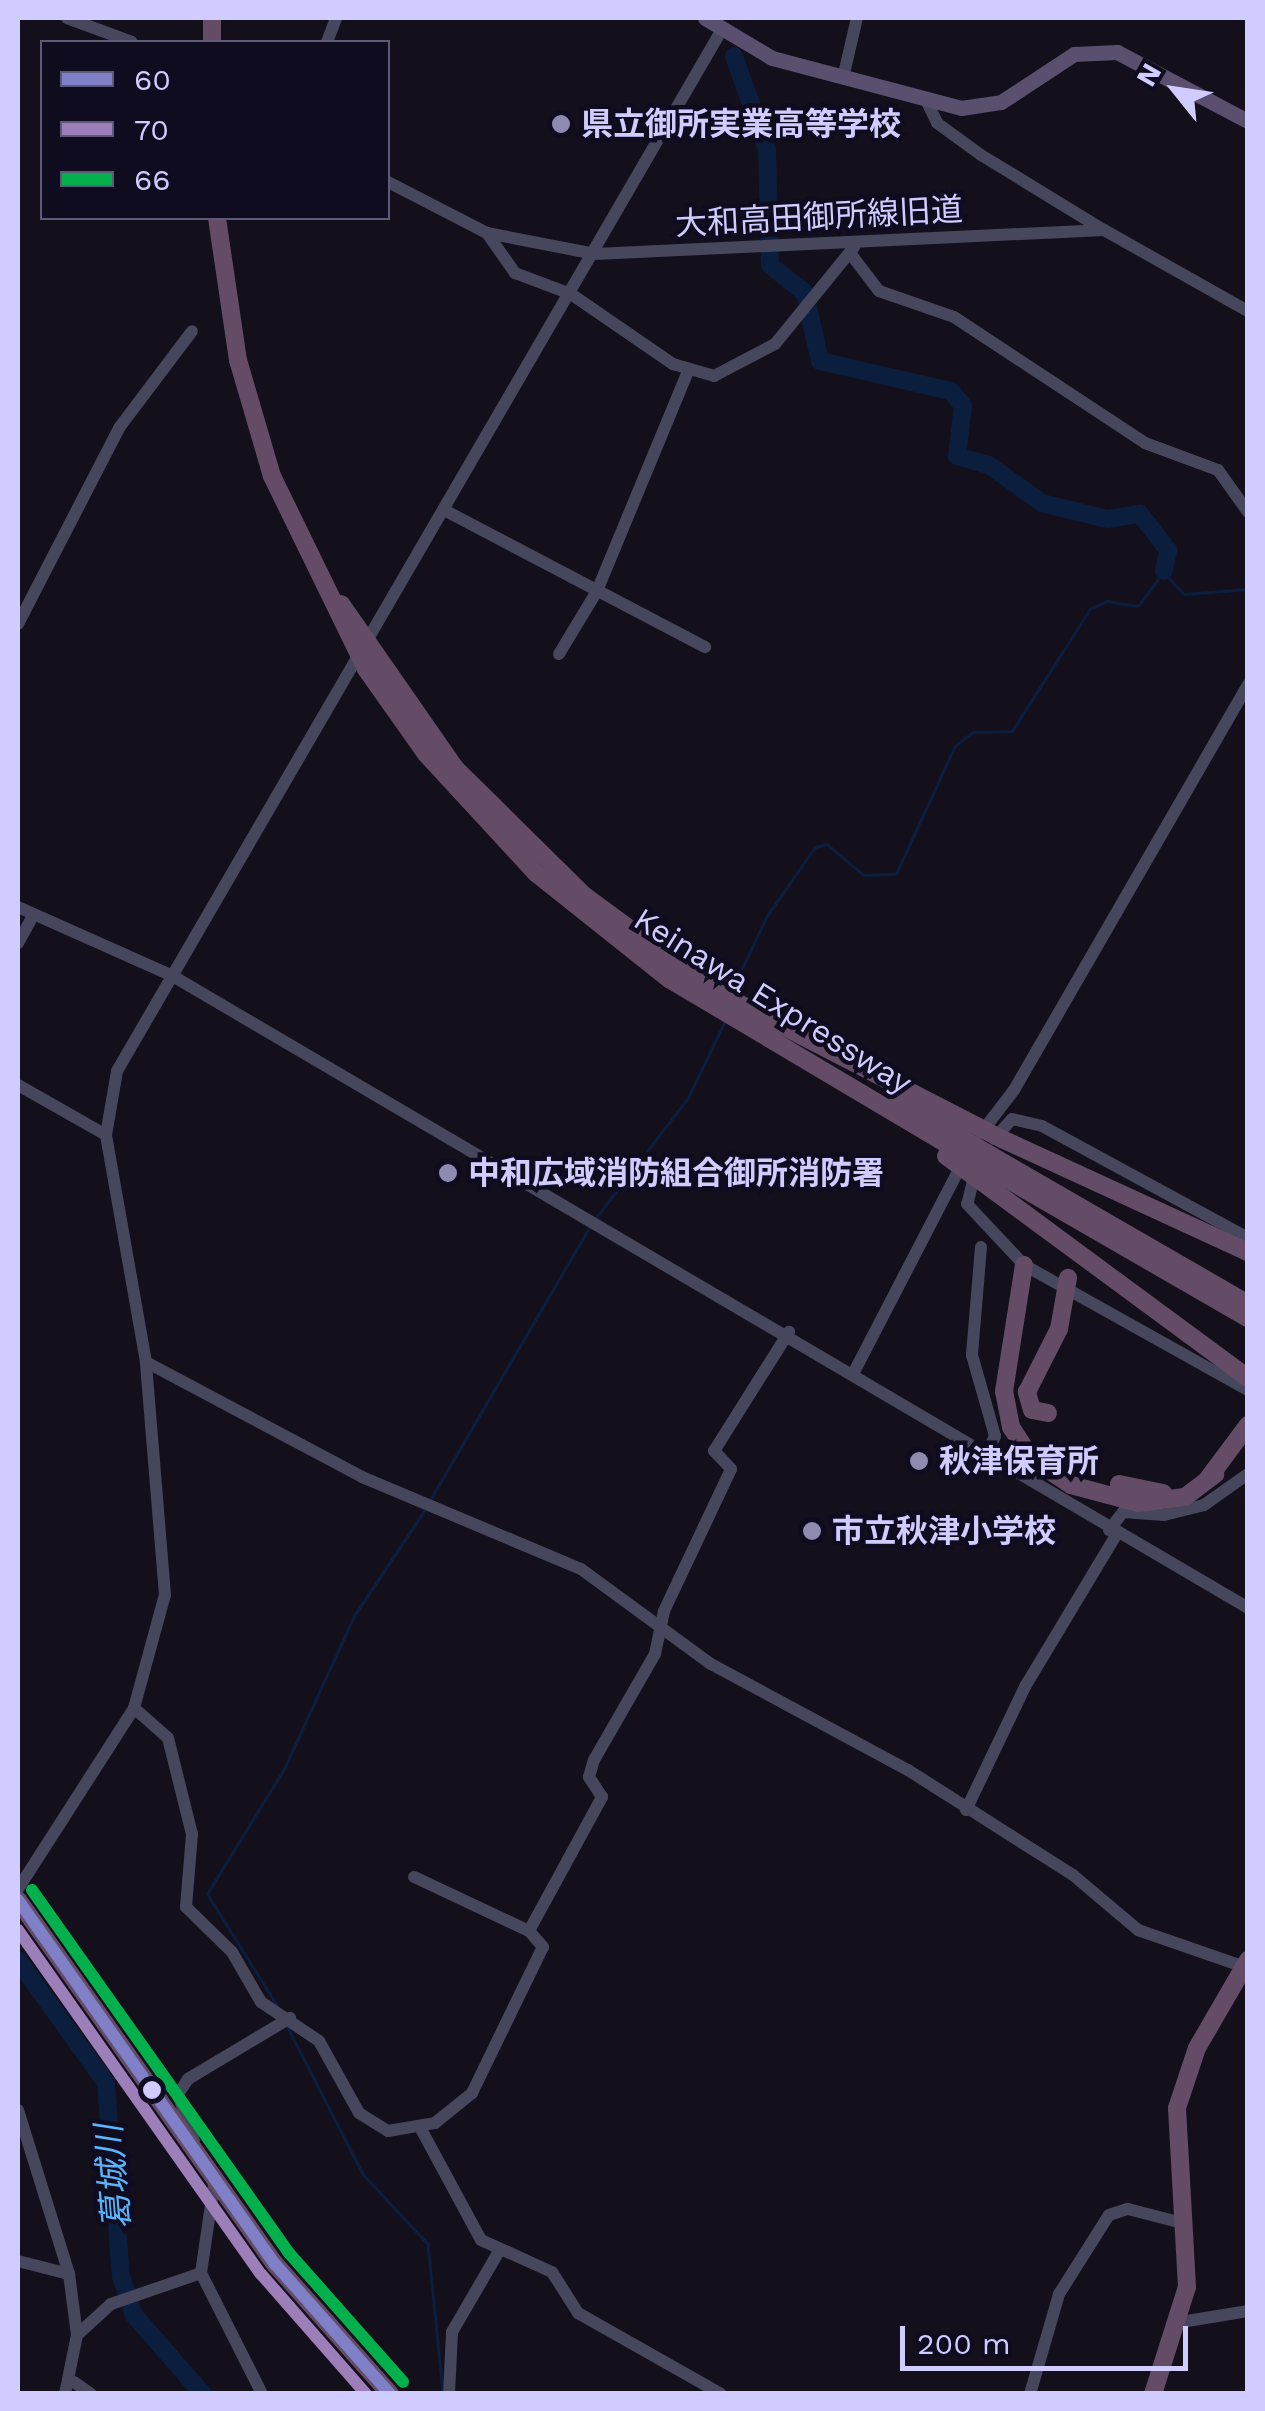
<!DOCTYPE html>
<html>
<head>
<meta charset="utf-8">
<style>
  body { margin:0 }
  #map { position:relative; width:1265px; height:2411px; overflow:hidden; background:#13101c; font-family:"Work Sans","Noto Sans JP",sans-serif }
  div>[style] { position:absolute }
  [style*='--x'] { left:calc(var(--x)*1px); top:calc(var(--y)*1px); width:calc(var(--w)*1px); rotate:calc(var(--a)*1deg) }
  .stream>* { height:2.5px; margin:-1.25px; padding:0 1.25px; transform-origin:1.25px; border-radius:1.25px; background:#0b1e3e }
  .river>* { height:18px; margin:-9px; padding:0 9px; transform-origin:9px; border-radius:9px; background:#0b1e3e }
  .minor>* { height:12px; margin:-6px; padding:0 6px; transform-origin:6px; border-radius:6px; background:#46465d }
  .major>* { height:15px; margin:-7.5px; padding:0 7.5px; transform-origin:7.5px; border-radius:7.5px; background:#5a4f6e }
  .highway>* { height:18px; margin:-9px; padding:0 9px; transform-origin:9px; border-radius:9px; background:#644c67 }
  .highway-bridge>* { height:18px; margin:-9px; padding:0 9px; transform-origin:9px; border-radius:9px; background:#644c67 }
  .bus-1>* { height:12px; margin:-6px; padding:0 6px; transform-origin:6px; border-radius:6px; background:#8080c8 }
  .bus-2>* { height:12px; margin:-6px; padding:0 6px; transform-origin:6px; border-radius:6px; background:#9c7eb9 }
  .bus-3>* { height:12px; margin:-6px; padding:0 6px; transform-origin:6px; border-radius:6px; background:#04b04c }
  .dots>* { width:28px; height:28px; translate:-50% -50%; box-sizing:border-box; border:5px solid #100c20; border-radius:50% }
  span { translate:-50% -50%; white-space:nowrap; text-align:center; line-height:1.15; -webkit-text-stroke:9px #100c20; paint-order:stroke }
  .poi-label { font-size:32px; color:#d1ccff; font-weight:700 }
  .left { translate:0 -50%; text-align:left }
  .street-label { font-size:32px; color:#d1ccff }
  .water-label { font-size:35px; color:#5ab5ff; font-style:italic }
  .frame { position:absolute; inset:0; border:20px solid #d1ccff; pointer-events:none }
  .legend { position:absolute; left:40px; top:40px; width:350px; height:180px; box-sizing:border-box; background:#100c20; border:2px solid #5d5979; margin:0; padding:12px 18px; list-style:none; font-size:30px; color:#d1ccff }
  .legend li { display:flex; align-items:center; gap:20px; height:50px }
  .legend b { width:50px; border:2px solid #5d5979 }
  .north { position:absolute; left:1125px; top:40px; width:100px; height:100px; -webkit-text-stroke:8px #100c20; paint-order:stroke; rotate:300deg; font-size:28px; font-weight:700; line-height:40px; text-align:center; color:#d1ccff }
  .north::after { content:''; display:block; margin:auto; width:35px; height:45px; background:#d1ccff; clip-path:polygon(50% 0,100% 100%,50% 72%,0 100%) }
  .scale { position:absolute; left:900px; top:2326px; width:288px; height:45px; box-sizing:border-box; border:5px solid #d1ccff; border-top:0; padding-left:12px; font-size:30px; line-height:35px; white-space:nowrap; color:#d1ccff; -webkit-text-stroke:8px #100c20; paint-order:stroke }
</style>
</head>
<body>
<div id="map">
  <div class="stream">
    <div style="--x:1164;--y:573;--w:29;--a:46"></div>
    <div style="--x:1184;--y:594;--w:64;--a:-4.5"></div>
    <div style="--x:731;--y:991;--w:83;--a:-64.4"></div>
    <div style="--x:767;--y:916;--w:84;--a:-55.2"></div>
    <div style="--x:815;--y:847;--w:12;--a:-14"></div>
    <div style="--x:827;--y:844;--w:48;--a:40"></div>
    <div style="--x:864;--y:875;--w:32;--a:-2"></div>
    <div style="--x:896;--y:874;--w:141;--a:-65.3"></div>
    <div style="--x:955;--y:746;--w:23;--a:-38"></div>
    <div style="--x:973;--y:732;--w:39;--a:-1"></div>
    <div style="--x:1012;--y:731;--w:145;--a:-57.4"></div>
    <div style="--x:1090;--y:609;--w:19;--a:-25"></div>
    <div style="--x:1107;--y:601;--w:31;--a:9"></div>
    <div style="--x:1138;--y:606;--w:44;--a:-53.4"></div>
    <div style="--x:595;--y:1219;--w:153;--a:-52.5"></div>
    <div style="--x:688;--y:1098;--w:83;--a:-64.4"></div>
    <div style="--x:430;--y:1500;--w:317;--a:-59.7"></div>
    <div style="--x:277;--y:2006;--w:132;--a:-122"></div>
    <div style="--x:207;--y:1894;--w:147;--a:-58.4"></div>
    <div style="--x:284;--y:1769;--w:168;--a:-65.4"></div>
    <div style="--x:354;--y:1616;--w:126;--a:-56.3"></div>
    <div style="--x:287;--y:2026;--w:166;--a:62.8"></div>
    <div style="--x:363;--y:2174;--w:96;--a:47.1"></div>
    <div style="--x:428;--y:2244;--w:149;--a:84.2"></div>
  </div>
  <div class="river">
    <div style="--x:734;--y:56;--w:99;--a:70.5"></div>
    <div style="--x:767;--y:149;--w:116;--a:88.5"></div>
    <div style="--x:770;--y:265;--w:45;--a:38.7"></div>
    <div style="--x:805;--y:293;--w:70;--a:77.6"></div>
    <div style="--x:820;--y:361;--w:134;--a:12.9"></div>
    <div style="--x:951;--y:391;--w:19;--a:51"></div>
    <div style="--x:963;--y:406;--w:50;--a:96.8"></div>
    <div style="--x:957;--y:456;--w:33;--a:16"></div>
    <div style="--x:989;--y:465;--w:65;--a:35.6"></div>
    <div style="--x:1042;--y:503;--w:67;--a:13.8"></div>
    <div style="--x:1107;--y:519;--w:33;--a:-9"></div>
    <div style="--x:1140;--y:514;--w:46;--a:52.1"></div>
    <div style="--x:1168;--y:550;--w:21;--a:101"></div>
    <div style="--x:18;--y:1960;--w:151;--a:54.4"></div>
    <div style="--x:106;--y:2083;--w:194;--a:85.6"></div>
    <div style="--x:121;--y:2276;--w:41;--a:71.6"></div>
    <div style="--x:134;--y:2315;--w:105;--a:48.9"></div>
  </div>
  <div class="minor">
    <div style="--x:67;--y:18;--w:69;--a:20.3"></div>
    <div style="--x:327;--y:42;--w:26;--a:-69"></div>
    <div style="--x:843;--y:78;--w:62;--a:-76.9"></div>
    <div style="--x:926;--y:100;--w:25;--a:64"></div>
    <div style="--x:937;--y:123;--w:54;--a:36"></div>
    <div style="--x:981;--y:155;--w:144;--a:31.4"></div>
    <div style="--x:388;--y:182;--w:111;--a:27.3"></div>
    <div style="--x:487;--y:233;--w:110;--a:11"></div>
    <div style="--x:595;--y:254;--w:510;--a:-2.7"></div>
    <div style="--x:1104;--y:230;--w:165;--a:29.4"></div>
    <div style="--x:487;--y:233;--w:49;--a:55"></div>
    <div style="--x:515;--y:273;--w:60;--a:20.6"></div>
    <div style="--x:571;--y:294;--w:124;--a:34.5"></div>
    <div style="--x:673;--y:364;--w:43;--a:16.3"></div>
    <div style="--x:714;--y:376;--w:69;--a:-27.7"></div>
    <div style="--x:775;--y:344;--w:125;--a:-50.8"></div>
    <div style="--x:850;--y:253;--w:48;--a:52.7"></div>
    <div style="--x:879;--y:291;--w:79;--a:19.1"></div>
    <div style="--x:954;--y:317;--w:229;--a:33.4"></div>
    <div style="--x:1145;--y:443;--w:78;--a:20.3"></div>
    <div style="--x:1218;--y:470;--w:52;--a:54.5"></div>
    <div style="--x:444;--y:510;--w:295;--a:27.7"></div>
    <div style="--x:18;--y:624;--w:220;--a:-62.7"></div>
    <div style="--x:119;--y:428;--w:121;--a:-53"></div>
    <div style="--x:559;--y:654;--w:74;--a:-58.9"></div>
    <div style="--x:597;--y:591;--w:238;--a:-67.5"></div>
    <div style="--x:18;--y:907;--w:167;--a:24"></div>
    <div style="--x:171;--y:975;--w:1249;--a:30.44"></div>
    <div style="--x:18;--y:943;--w:31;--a:-61"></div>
    <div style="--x:18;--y:1085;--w:101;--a:29.6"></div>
    <div style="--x:981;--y:1133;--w:54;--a:-52.5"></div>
    <div style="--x:1014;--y:1090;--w:469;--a:-60"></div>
    <div style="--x:994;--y:1139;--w:27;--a:-48"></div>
    <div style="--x:1012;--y:1119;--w:31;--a:13"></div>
    <div style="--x:1042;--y:1126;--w:234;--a:28.5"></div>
    <div style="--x:976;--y:1169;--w:36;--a:104"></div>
    <div style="--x:967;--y:1204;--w:83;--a:46.9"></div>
    <div style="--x:1024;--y:1265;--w:257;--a:29.2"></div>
    <div style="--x:981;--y:1247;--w:108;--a:94.8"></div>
    <div style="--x:972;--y:1355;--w:84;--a:74.1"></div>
    <div style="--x:995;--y:1436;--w:20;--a:114"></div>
    <div style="--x:146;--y:1362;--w:245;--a:28"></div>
    <div style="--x:362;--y:1477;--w:238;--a:22.8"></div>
    <div style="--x:581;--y:1569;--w:161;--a:36.2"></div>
    <div style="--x:711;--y:1664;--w:224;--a:28.3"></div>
    <div style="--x:908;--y:1770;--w:196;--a:32.5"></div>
    <div style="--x:1073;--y:1875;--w:85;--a:40.2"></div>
    <div style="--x:1138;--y:1930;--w:116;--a:19.1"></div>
    <div style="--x:853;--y:1374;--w:239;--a:-62.6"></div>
    <div style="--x:1109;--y:1530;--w:23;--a:-52"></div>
    <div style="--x:1123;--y:1512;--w:41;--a:4.2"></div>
    <div style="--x:1164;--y:1515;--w:41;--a:-14"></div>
    <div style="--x:1204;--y:1505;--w:54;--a:-35.2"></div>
    <div style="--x:134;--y:1708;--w:45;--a:41.4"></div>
    <div style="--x:168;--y:1738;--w:99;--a:76"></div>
    <div style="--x:192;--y:1834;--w:73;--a:94.7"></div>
    <div style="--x:186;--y:1907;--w:64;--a:44.4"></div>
    <div style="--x:232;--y:1952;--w:58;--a:59.9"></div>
    <div style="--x:261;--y:2002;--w:70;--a:33.9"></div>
    <div style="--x:319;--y:2041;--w:82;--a:60.9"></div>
    <div style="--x:359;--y:2113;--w:34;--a:32"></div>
    <div style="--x:388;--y:2131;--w:48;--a:-9.7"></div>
    <div style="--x:435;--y:2123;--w:48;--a:-39"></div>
    <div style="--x:472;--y:2093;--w:162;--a:-64.1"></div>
    <div style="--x:543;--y:1947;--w:21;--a:-131"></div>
    <div style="--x:529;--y:1931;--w:127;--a:-154.8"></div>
    <div style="--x:966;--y:1810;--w:139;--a:-64.4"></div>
    <div style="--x:1026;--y:1685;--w:175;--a:-59"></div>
    <div style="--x:18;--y:1889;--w:215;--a:-57.3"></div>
    <div style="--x:134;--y:1708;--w:117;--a:-74.7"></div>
    <div style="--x:165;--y:1595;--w:234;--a:-94.7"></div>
    <div style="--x:146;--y:1362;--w:230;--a:-100"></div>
    <div style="--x:106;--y:1135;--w:65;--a:-80.2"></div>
    <div style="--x:117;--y:1071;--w:1203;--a:-59.85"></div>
    <div style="--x:529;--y:1931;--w:153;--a:-61.4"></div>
    <div style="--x:602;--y:1797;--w:24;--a:-123"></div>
    <div style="--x:589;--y:1777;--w:18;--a:-74"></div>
    <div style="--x:594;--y:1760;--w:122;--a:-60.1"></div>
    <div style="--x:655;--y:1654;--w:44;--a:-78.2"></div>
    <div style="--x:664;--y:1611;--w:157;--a:-64.7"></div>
    <div style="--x:731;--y:1469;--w:25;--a:-133"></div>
    <div style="--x:714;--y:1451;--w:141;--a:-57.8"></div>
    <div style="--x:18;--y:2110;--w:172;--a:72.7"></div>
    <div style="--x:69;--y:2274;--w:62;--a:82.5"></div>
    <div style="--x:77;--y:2335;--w:60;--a:101.5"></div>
    <div style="--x:421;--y:2129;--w:126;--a:61.6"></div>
    <div style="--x:481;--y:2240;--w:78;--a:24.3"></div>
    <div style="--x:552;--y:2272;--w:49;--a:57.6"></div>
    <div style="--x:578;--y:2313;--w:164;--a:29.5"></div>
    <div style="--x:194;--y:2141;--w:50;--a:-108.8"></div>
    <div style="--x:178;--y:2094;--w:18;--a:-56"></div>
    <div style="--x:188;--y:2079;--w:119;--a:-30.9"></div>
    <div style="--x:215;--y:2178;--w:96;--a:98.4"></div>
    <div style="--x:201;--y:2273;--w:136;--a:63.2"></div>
    <div style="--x:18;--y:2261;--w:53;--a:14.3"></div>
    <div style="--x:1181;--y:2322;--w:68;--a:-9.3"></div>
    <div style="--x:77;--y:2335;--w:46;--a:-42.4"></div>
    <div style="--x:111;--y:2304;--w:95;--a:-19"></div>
    <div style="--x:74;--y:2382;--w:21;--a:35"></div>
    <div style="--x:449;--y:2394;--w:62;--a:-87.2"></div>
    <div style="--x:452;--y:2332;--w:91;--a:-59.8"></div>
    <div style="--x:1030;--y:2394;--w:104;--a:-73.8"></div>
    <div style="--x:1059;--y:2294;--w:93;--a:-57.7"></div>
    <div style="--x:1109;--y:2215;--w:20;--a:-18"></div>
    <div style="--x:1128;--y:2209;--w:56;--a:14.5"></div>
  </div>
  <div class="major">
    <div style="--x:705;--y:18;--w:78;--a:30.8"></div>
    <div style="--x:772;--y:58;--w:196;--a:14.8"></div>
    <div style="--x:961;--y:108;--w:40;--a:-8.5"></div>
    <div style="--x:1001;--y:102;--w:87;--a:-33.3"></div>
    <div style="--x:1074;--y:54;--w:43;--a:-2.7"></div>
    <div style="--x:1117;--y:52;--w:148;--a:27.8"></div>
  </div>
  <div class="highway">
    <div style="--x:212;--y:18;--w:24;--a:90"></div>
    <div style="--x:217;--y:218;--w:144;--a:81.6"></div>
    <div style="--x:238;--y:360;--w:121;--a:73.7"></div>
    <div style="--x:455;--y:768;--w:182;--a:44.6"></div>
    <div style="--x:585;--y:896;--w:159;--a:36.3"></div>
    <div style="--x:1002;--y:1139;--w:271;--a:24.7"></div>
    <div style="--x:992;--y:1156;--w:296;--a:30"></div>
    <div style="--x:986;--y:1167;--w:302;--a:30"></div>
    <div style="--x:978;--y:1179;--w:335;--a:36.4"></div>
    <div style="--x:1024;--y:1265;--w:128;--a:99"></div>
    <div style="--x:1004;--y:1391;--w:37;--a:79"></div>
    <div style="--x:1011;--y:1427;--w:38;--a:57"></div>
    <div style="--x:1032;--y:1459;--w:47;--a:33.7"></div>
    <div style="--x:1071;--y:1485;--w:69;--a:15"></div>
    <div style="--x:1138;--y:1503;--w:47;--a:-7.3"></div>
    <div style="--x:1185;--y:1497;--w:38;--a:-37"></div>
    <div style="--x:1048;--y:1413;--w:16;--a:-169"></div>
    <div style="--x:1032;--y:1410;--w:19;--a:-106"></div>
    <div style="--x:1027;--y:1392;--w:71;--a:-63.1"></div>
    <div style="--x:1207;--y:1480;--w:69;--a:-53.3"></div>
    <div style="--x:1119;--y:1484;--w:45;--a:11.6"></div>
    <div style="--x:18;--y:1900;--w:446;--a:54.8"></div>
    <div style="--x:275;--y:2264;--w:174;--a:48.5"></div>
    <div style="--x:1153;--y:2394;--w:112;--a:-72.4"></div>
    <div style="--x:1187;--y:2287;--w:179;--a:-93.2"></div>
    <div style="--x:1177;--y:2108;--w:63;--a:-71.6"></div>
    <div style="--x:1197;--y:2048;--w:102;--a:-59.9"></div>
  </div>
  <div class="highway-bridge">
    <div style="--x:272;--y:476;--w:215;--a:64"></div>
    <div style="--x:366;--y:669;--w:105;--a:54.7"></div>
    <div style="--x:427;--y:755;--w:162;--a:47.3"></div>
    <div style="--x:537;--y:874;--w:169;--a:38.5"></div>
    <div style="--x:669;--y:979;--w:369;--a:30.7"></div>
    <div style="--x:341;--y:604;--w:200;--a:55.2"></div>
    <div style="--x:713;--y:990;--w:325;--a:27.3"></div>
    <div style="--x:898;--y:1100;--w:109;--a:30.8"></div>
    <div style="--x:946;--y:1156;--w:39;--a:36"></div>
    <div style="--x:1059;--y:1329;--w:52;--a:-80"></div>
  </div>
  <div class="bus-1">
    <div style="--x:18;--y:1900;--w:446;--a:54.8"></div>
    <div style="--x:275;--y:2264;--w:174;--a:48.5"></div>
  </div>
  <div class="bus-2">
    <div style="--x:18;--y:1930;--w:421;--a:54.8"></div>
    <div style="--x:261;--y:2274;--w:159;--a:48.8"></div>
  </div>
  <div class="bus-3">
    <div style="--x:32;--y:1890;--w:445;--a:54.7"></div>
    <div style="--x:289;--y:2253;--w:172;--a:48.5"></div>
  </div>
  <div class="dots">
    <div style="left:561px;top:124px;background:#8e8ab0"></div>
    <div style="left:448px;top:1173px;background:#8e8ab0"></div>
    <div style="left:919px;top:1461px;background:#8e8ab0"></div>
    <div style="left:812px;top:1531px;background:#8e8ab0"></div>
    <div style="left:152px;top:2090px;background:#d1ccff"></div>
  </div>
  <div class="poi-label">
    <span class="left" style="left:581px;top:124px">県立御所実業高等学校</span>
    <span class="left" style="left:468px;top:1173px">中和広域消防組合御所消防署</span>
    <span class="left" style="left:939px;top:1461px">秋津保育所</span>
    <span class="left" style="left:832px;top:1531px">市立秋津小学校</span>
  </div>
  <div class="street-label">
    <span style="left:819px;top:217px;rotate:-3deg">大和高田御所線旧道</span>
    <span style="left:773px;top:1001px;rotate:32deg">Keinawa Expressway</span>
  </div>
  <div class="water-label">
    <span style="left:113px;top:2177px;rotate:-95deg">葛城川</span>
  </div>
  <div class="frame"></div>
  <ul class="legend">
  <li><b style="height:12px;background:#8080c8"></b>60</li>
  <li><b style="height:12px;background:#9c7eb9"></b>70</li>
  <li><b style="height:12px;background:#04b04c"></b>66</li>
  </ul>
  <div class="north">N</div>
  <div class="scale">200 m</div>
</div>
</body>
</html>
